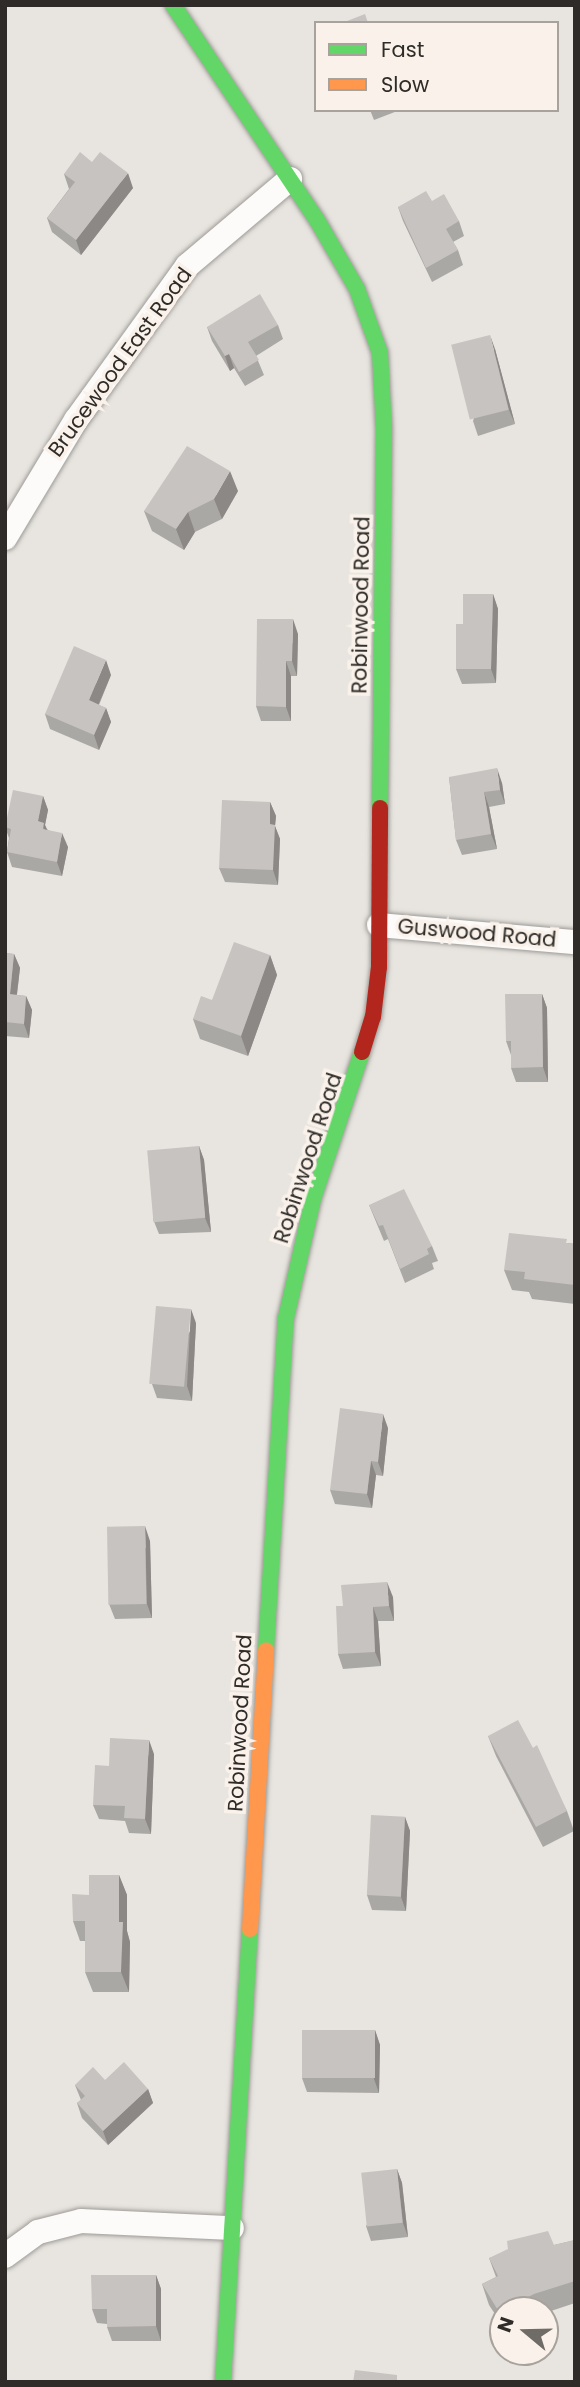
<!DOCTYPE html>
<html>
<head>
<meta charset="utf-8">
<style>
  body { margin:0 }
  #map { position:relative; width:580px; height:2387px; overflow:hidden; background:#e8e5e0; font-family:Poppins,sans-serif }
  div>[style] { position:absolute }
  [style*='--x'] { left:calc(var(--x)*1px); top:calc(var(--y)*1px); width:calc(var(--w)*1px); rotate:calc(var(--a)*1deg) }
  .roads { filter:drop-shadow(0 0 2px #9e9b97) drop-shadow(0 0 2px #9e9b97) }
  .street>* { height:24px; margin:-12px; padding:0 12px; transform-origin:12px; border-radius:12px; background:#fcfbfa }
  .fast>* { height:16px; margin:-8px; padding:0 8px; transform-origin:8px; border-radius:8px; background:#63d668 }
  .slow>* { height:16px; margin:-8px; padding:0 8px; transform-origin:8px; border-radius:8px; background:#ff974d }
  .jam>* { height:16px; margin:-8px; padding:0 8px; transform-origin:8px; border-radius:8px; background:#b3261e }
  .wall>* { inset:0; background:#aaa8a5 }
  .shaded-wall>* { inset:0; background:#8b8886 }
  .building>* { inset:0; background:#c6c3c0; transform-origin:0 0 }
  span { translate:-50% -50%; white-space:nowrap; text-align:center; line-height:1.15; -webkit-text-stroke:7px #faf2ea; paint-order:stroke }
  .street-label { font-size:21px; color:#2e2b28 }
  .frame { position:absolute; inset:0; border:7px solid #2e2b28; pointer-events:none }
  .legend { position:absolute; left:314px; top:21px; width:245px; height:91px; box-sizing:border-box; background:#faf2ea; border:2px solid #a8a29c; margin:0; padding:9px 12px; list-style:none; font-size:21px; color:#2e2b28 }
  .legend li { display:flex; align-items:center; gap:14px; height:35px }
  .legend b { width:35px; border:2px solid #a8a29c }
  .north { position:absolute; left:489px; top:2296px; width:70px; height:70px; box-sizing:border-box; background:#faf2ea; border:2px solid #a8a29c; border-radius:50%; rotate:289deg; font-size:19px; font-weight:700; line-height:28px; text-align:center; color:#2e2b28 }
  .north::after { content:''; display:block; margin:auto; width:24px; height:32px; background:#6f6c68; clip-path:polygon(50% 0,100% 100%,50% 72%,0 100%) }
</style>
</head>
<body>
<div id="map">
  <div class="roads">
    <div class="street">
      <div style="--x:5;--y:538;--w:138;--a:-59"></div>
      <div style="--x:76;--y:420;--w:190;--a:-54.2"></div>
      <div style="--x:187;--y:266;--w:135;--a:-40.2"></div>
      <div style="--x:379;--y:925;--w:197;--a:5"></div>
      <div style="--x:5;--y:2256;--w:41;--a:-36"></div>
      <div style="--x:38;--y:2232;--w:44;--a:-14.3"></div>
      <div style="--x:81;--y:2221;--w:151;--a:2.7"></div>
    </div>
    <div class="fast">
      <div style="--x:173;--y:5;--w:259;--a:56.2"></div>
      <div style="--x:317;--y:220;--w:80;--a:59.9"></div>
      <div style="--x:357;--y:289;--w:68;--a:70.2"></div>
      <div style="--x:380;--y:353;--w:77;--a:87"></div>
      <div style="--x:384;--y:430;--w:378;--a:90.6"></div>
      <div style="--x:266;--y:1650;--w:333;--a:-86.6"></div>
      <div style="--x:286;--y:1318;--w:122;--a:-77.2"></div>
      <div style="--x:313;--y:1199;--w:155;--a:-71.6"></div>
      <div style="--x:223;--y:2382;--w:454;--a:-86.6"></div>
    </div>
    <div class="slow">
      <div style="--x:250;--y:1929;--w:279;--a:-86.7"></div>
    </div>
    <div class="jam">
      <div style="--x:362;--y:1052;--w:37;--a:-73"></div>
      <div style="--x:373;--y:1017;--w:50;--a:-83.2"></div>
      <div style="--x:379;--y:967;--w:159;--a:-89.6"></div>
    </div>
  </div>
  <div class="wall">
    <div style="clip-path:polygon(370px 110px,400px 110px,374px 120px)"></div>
    <div style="clip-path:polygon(92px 162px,133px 188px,81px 255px,52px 232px,47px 218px,69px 189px,64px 174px)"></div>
    <div style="clip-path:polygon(432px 201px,459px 221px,464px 236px,453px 242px,458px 250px,463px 265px,432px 282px,403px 221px,398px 207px)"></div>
    <div style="clip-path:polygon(278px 325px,283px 339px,256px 356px,264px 375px,245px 386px,234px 368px,230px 371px,212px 341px,207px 327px)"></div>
    <div style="clip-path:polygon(495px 349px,515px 424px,478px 436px,473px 421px)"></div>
    <div style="clip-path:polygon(238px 491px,222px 519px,195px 532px,184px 550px,152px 531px,144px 511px)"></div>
    <div style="clip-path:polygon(493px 594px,498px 609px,496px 683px,462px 684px,456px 669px,463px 624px)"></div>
    <div style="clip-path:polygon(298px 634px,297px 676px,291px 676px,291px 721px,261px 721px,256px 706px)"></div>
    <div style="clip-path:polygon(111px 675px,99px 705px,106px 708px,111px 722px,99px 750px,50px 729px,45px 714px)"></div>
    <div style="clip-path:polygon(449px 777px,502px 783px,505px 804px,489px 807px,497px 849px,462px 855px,456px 840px)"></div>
    <div style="clip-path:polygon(43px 796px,48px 810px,45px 825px,47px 829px,68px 847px,62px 876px,12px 867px,7px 852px,9px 838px,5px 827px)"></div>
    <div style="clip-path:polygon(270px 802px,276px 816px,275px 826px,280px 839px,278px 885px,225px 882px,219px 868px)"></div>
    <div style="clip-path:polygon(5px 953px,14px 954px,20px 968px,17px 995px,26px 996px,32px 1010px,29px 1038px,5px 1036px)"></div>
    <div style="clip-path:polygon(270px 955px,277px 975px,248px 1056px,200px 1039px,193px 1019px,212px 1000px)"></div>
    <div style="clip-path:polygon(542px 994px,547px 1008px,548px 1082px,516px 1082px,511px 1068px,511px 1055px,506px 1041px)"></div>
    <div style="clip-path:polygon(199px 1146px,204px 1160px,211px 1232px,159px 1234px,153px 1219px)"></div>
    <div style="clip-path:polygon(369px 1205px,432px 1246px,438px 1261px,432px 1263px,434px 1269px,405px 1283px,388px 1239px,384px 1241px)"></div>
    <div style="clip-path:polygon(568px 1243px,575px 1244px,575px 1304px,532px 1299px,529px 1292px,512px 1290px,504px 1270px)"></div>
    <div style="clip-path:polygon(196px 1323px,192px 1401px,157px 1398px,152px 1384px)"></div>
    <div style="clip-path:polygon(388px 1428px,383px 1476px,376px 1475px,372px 1508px,335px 1504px,330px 1490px)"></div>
    <div style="clip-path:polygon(150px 1541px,152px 1618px,115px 1619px,109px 1604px)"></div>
    <div style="clip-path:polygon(393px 1597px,394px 1621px,378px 1621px,381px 1666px,343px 1669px,338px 1654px,343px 1606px)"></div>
    <div style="clip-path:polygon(488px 1736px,533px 1748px,567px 1811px,574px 1831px,543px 1847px,496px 1756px)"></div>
    <div style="clip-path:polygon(154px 1754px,151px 1834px,129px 1833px,125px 1821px,99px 1819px,93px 1805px,109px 1766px)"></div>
    <div style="clip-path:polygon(405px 1817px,410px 1831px,406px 1911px,372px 1910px,367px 1895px)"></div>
    <div style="clip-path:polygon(119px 1875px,127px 1895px,127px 1931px,130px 1942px,129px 1992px,93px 1992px,85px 1972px,85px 1941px,80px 1941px,73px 1921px,89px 1895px)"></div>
    <div style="clip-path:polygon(375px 2030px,380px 2045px,379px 2093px,307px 2092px,302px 2078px)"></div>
    <div style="clip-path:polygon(105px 2080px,148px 2089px,153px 2103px,108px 2145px,82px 2118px,77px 2103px,81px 2100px,75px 2085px)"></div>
    <div style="clip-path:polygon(397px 2169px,402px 2183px,408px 2237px,371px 2241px,366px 2226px)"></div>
    <div style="clip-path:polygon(575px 2240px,575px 2303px,545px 2313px,545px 2310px,503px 2310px,503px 2326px,489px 2305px,482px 2284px,496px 2277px,489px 2258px,554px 2245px)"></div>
    <div style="clip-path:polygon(156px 2275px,161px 2289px,161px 2341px,112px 2341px,107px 2327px,107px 2324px,97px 2323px,92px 2309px)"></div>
  </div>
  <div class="shaded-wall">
    <div style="clip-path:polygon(128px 173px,133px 188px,81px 255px,76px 240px)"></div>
    <div style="clip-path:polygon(490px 335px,495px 349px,515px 424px,509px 410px)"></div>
    <div style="clip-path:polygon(229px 354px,234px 368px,230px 371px,225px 356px)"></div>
    <div style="clip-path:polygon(230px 471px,238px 491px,222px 519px,214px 499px)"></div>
    <div style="clip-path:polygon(188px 512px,195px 532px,184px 550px,176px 529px)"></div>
    <div style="clip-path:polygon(493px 594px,498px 609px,496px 683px,491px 669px)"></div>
    <div style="clip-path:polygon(293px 619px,298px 634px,297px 676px,292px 661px)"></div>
    <div style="clip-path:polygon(106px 660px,111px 675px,94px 715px,89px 700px)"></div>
    <div style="clip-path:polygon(286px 661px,291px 676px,291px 721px,286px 707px)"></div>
    <div style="clip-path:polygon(106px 708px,111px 722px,99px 750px,94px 735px)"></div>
    <div style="clip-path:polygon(497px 768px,502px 783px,505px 804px,500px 790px)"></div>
    <div style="clip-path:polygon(484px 792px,489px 807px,497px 849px,491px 834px)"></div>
    <div style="clip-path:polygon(43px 796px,48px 810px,45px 825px,50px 837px,38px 821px)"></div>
    <div style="clip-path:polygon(270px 802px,276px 816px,275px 826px,280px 839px,278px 885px,273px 870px,270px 824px)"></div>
    <div style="clip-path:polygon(62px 833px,68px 847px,62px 876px,57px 862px)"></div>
    <div style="clip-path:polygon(14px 954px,20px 968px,15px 1009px,10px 994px)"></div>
    <div style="clip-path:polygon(270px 955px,277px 975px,248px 1056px,241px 1036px)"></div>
    <div style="clip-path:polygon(542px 994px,547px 1008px,548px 1082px,543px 1067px)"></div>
    <div style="clip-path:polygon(26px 996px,32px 1010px,29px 1038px,24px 1024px)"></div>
    <div style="clip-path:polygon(199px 1146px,204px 1160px,211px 1232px,205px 1218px)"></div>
    <div style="clip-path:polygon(191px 1309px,196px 1323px,192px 1401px,187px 1386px)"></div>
    <div style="clip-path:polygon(383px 1414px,388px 1428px,383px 1476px,378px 1462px)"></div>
    <div style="clip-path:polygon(371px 1461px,376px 1475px,372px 1508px,367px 1494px)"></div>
    <div style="clip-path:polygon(145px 1526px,150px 1541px,152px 1618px,147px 1604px)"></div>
    <div style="clip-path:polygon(387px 1582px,393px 1597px,394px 1621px,389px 1606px)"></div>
    <div style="clip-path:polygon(373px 1607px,378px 1621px,381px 1666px,375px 1652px)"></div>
    <div style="clip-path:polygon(149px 1740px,154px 1754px,151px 1834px,145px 1819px)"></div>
    <div style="clip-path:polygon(405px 1817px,410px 1831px,406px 1911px,401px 1897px)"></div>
    <div style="clip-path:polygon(119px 1875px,127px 1895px,127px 1931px,130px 1942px,129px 1992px,121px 1972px,119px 1922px)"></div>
    <div style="clip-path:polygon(375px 2030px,380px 2045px,379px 2093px,374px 2079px)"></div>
    <div style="clip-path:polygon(148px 2089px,153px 2103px,108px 2145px,103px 2131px)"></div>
    <div style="clip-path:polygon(397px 2169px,402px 2183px,408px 2237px,403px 2223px)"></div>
    <div style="clip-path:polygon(156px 2275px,161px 2289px,161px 2341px,156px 2326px)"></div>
  </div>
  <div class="building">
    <div style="clip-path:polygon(365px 14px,368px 23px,342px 23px)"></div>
    <div style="clip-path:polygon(80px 152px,92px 162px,100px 152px,128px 173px,76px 240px,47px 218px,75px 182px,64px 174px)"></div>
    <div style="clip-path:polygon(426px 191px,432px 201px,444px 194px,459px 221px,446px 229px,458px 250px,426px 268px,398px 207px)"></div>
    <div style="clip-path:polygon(260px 294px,278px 325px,248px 342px,259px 360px,239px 372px,229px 354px,225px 356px,207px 327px)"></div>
    <div style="left:490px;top:335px;width:77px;height:40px;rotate:76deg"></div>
    <div style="clip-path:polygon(187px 446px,230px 471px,214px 499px,188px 512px,176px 529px,144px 511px)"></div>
    <div style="clip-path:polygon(463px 594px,493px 594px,491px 669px,456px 669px,456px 624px,463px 624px)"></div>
    <div style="clip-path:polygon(257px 619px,293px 619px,292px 661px,286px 661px,286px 707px,256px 706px)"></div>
    <div style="clip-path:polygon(74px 646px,106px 660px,89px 700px,106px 708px,94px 735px,45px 714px)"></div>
    <div style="clip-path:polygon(497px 768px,500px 790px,484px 792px,491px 834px,456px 840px,449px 777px)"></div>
    <div style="clip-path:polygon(13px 790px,43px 796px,38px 821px,44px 823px,43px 829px,62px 833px,57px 862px,7px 852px,11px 829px,5px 827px)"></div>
    <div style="clip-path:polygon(222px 800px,270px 802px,270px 824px,275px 825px,273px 870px,219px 868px)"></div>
    <div style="clip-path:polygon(234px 942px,270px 955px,241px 1036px,193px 1019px,201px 996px,212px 1000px)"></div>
    <div style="clip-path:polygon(5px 953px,14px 954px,10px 994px,26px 996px,24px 1024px,5px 1022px)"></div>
    <div style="clip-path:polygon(505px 994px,542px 994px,543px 1067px,511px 1068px,511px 1041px,506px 1041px)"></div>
    <div style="left:199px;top:1146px;width:72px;height:52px;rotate:85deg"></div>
    <div style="clip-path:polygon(404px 1189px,432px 1246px,427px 1249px,429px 1254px,400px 1269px,383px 1225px,379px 1226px,369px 1205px)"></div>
    <div style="clip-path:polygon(509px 1233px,567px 1239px,566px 1243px,575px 1244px,575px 1285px,524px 1279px,525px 1272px,504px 1270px)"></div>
    <div style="left:156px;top:1306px;width:35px;height:78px;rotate:5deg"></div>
    <div style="clip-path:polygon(340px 1408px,383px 1414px,378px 1462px,371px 1461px,367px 1494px,330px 1490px)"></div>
    <div style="left:145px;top:1526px;width:78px;height:38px;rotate:89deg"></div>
    <div style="clip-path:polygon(387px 1582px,389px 1606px,373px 1607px,375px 1652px,338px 1654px,336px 1606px,343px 1606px,341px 1585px)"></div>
    <div style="clip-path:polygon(518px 1720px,533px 1748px,537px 1745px,567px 1811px,536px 1827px,488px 1736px)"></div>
    <div style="clip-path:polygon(110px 1738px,149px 1740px,145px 1819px,124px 1818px,125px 1806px,93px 1805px,95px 1765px,109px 1766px)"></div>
    <div style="left:371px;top:1815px;width:34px;height:80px;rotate:3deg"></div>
    <div style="clip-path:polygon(89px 1875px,119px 1875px,119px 1922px,123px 1922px,121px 1972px,85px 1972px,85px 1921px,73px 1921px,72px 1894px,89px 1895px)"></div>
    <div style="left:302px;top:2030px;width:73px;height:48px"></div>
    <div style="clip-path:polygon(124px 2062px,148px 2089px,103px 2131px,77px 2103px,85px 2096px,75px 2085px,93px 2067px,105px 2080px)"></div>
    <div style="left:397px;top:2169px;width:54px;height:36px;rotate:84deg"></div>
    <div style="clip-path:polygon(548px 2231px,554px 2245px,575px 2240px,575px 2281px,534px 2294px,499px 2312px,482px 2284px,498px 2276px,489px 2258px,508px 2249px,507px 2241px)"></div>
    <div style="clip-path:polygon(91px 2275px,156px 2275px,156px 2326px,107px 2327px,107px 2309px,92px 2309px)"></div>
    <div style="clip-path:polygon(355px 2370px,397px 2375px,397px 2382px,353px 2382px)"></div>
  </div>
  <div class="street-label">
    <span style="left:120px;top:362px;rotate:-54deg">Brucewood East Road</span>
    <span style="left:361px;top:605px;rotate:-89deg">Robinwood Road</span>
    <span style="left:477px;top:933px;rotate:5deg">Guswood Road</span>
    <span style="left:308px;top:1158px;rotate:-72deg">Robinwood Road</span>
    <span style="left:240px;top:1723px;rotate:-87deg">Robinwood Road</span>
  </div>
  <div class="frame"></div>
  <ul class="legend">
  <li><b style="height:9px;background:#63d668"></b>Fast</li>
  <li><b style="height:9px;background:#ff974d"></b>Slow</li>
  </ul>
  <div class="north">N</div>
</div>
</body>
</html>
